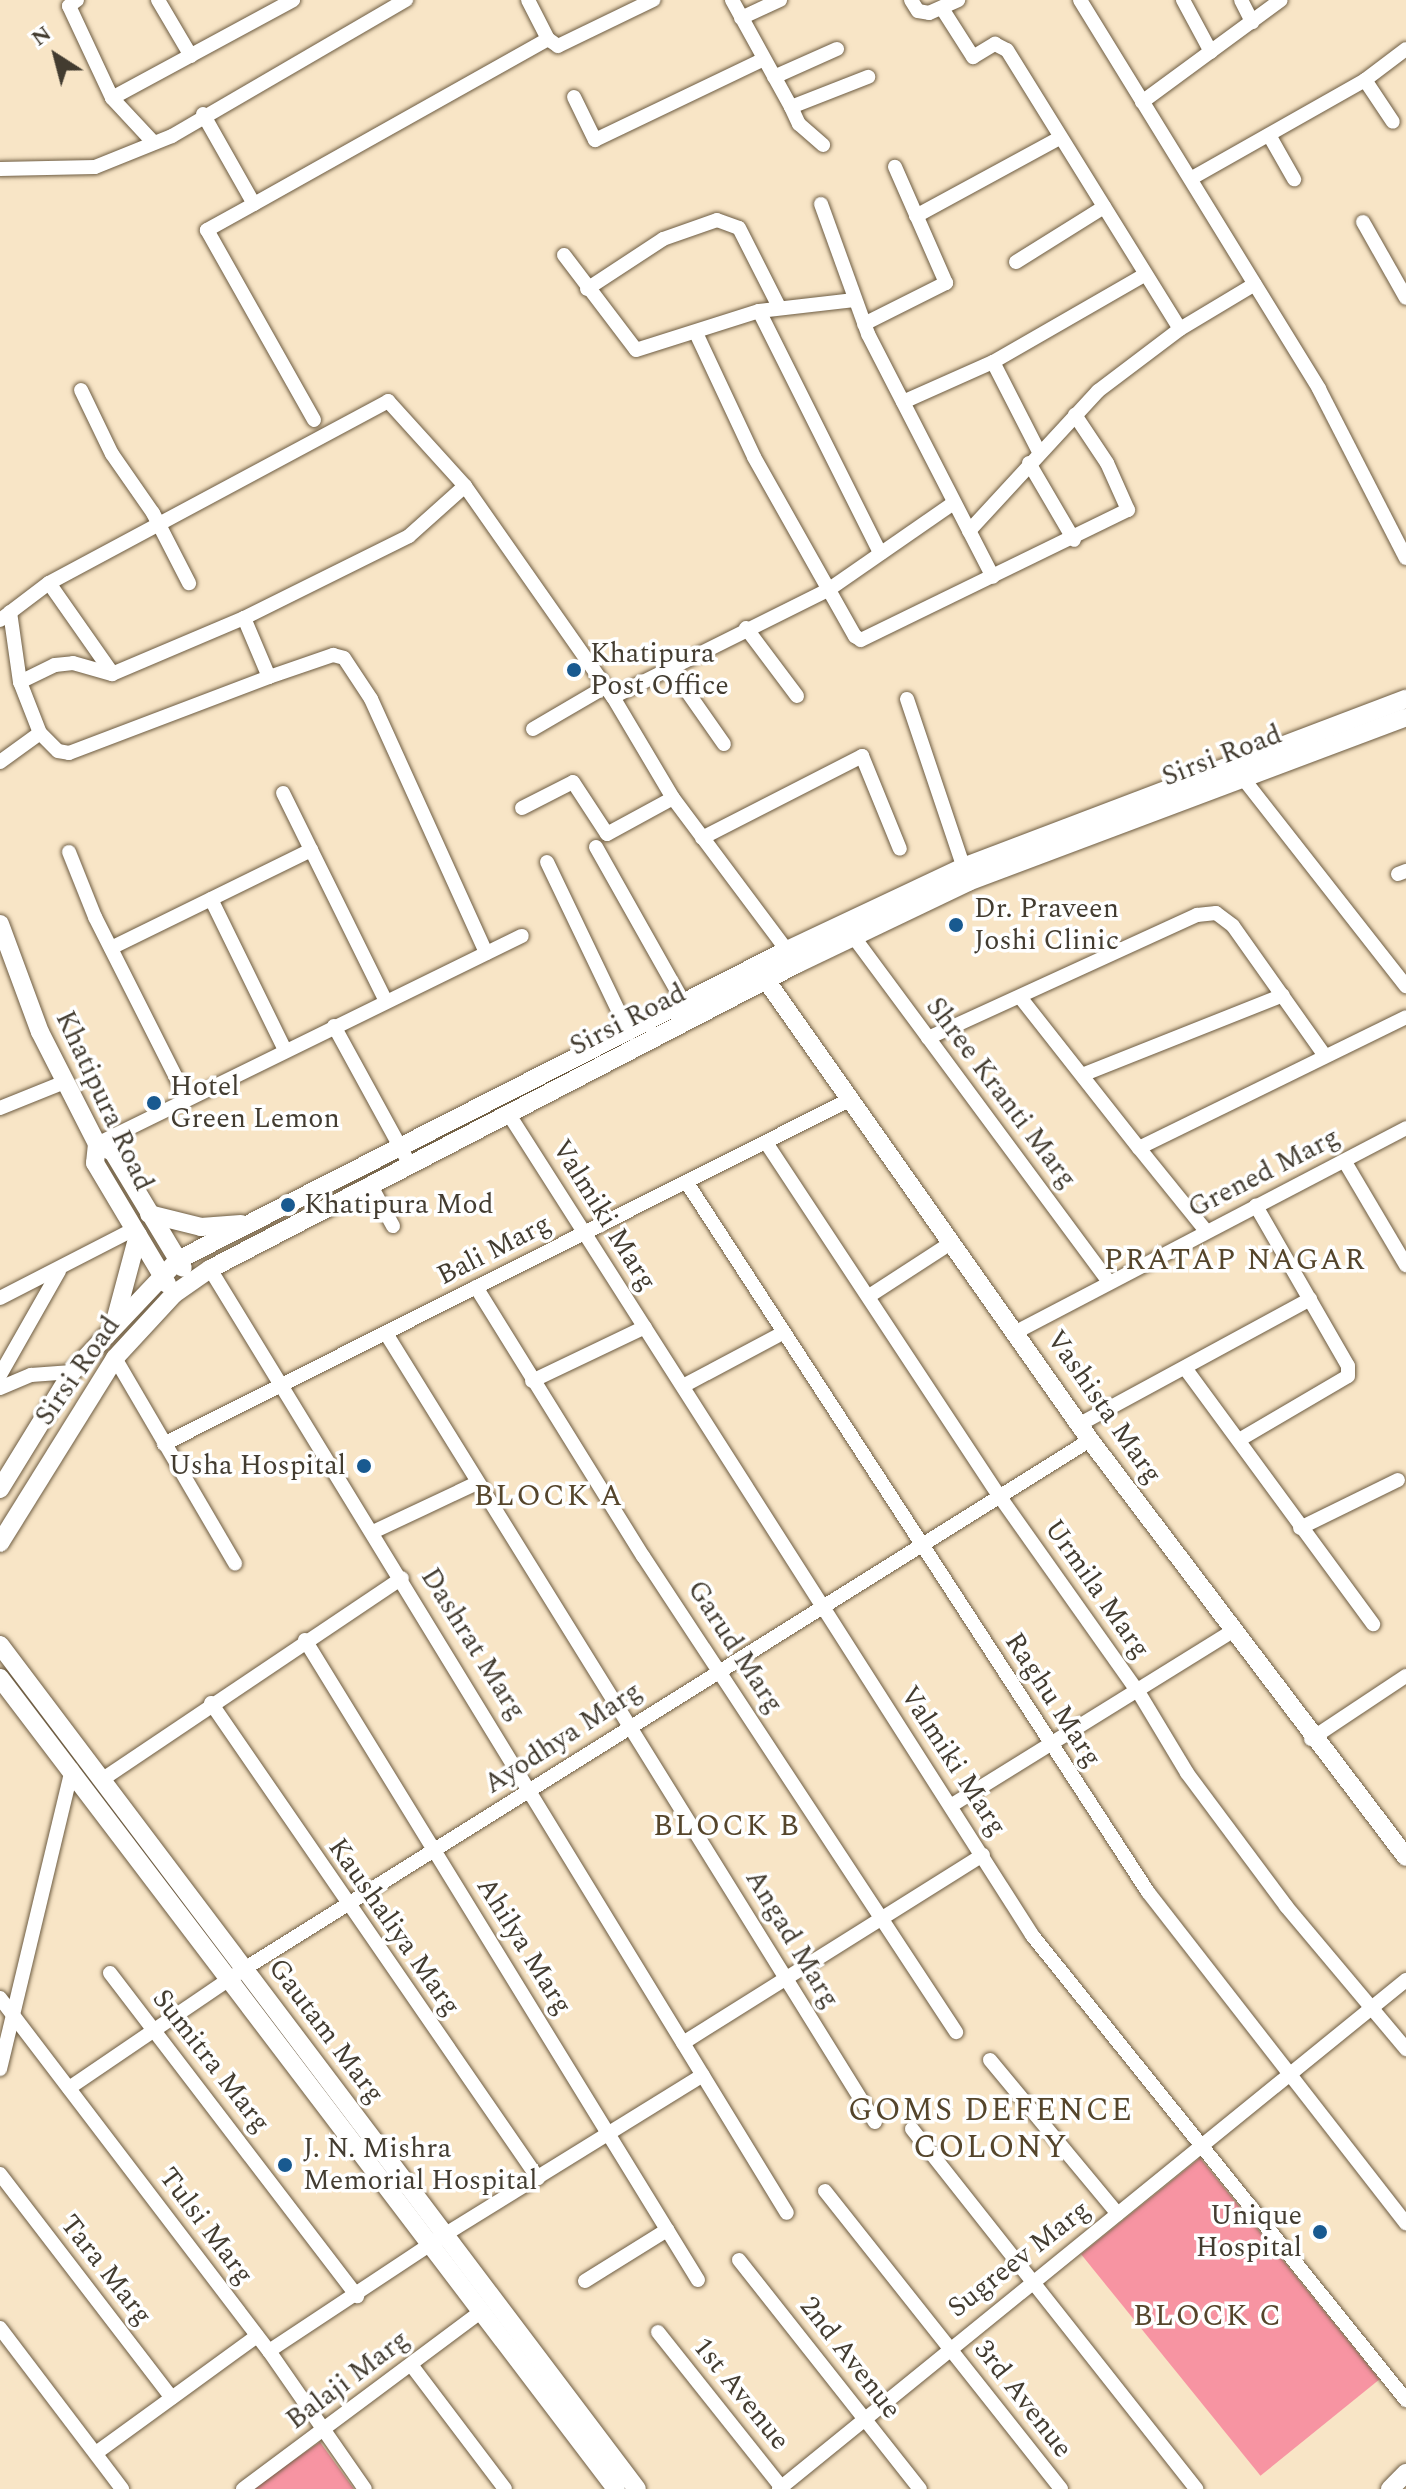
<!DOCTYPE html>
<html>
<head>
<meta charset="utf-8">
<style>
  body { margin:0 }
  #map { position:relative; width:1406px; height:2489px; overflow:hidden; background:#f8e5c6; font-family:Spectral,serif }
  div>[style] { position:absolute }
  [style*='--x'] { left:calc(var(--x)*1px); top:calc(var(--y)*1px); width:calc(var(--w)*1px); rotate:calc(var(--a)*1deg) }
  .green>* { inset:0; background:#f794a2; transform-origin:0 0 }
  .roads { filter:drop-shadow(0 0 2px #6d5c42) drop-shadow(0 0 2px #6d5c42) }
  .street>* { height:14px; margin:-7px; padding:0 7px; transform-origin:7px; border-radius:7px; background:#fff }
  .secondary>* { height:18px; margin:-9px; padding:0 9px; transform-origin:9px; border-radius:9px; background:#fff }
  .dots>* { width:22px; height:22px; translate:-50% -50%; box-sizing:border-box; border:4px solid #fff; border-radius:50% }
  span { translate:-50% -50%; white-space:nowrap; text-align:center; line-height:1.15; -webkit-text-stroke:7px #fff; paint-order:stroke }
  .poi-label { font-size:28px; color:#433c30 }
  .left { translate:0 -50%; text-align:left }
  .right { translate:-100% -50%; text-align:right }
  .street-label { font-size:28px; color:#433c30 }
  .neighbourhood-label { font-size:30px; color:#55452b; letter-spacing:2px }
  .quarter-label { font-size:32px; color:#55452b; letter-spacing:2px }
  .north { position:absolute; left:16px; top:16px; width:80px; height:80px; -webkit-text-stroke:6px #fff; paint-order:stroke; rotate:324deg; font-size:22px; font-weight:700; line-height:32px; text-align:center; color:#433c30 }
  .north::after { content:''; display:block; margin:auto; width:28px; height:36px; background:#433c30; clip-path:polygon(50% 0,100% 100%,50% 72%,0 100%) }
</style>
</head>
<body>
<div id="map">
  <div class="green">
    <div style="left:1200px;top:2158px;width:285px;height:153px;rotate:51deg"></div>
    <div style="clip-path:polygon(320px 2442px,354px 2489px,252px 2489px)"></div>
  </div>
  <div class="roads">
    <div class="street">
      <div style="--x:77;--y:0;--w:10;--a:143"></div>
      <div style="--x:69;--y:6;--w:102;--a:64.9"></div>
      <div style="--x:112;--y:98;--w:60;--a:47"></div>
      <div style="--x:158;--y:0;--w:65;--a:59.5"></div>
      <div style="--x:528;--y:0;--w:44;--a:62.9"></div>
      <div style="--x:732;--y:0;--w:122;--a:61.1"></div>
      <div style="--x:791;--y:107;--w:83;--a:-21.3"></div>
      <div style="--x:911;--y:0;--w:13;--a:58"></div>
      <div style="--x:918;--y:11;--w:11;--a:10"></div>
      <div style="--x:929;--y:13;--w:32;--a:-24"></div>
      <div style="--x:1080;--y:0;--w:457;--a:58.4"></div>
      <div style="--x:1319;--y:389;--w:190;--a:62.8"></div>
      <div style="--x:1183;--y:0;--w:59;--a:61.7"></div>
      <div style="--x:1241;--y:0;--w:25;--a:63"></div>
      <div style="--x:943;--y:10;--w:56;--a:57.4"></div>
      <div style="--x:973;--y:57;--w:26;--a:-31"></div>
      <div style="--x:995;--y:44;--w:13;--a:27"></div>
      <div style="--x:1007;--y:50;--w:328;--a:58.2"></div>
      <div style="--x:741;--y:18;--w:43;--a:-24.8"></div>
      <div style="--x:774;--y:77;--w:69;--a:-24"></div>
      <div style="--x:1365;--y:80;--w:50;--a:56.3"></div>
      <div style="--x:574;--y:97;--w:48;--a:64"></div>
      <div style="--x:595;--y:140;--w:187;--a:-25.6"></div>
      <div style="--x:112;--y:98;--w:206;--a:-28.4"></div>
      <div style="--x:1142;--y:102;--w:172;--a:-36.3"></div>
      <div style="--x:791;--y:107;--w:19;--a:65"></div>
      <div style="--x:799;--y:124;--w:32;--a:41"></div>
      <div style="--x:203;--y:114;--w:103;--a:60.5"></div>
      <div style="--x:254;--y:204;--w:337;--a:-29.3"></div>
      <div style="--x:548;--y:39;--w:12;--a:35"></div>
      <div style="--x:558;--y:46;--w:106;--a:-25.8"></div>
      <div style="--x:1269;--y:135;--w:51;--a:60.4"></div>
      <div style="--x:0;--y:169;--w:95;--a:-1.2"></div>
      <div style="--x:95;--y:167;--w:83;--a:-21.9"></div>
      <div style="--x:172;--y:136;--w:271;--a:-30.2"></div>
      <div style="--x:1192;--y:178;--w:199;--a:-29.5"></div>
      <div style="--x:1365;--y:80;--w:51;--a:-37.1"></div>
      <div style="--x:254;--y:204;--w:54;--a:151"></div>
      <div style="--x:207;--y:230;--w:218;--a:60.6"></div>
      <div style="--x:821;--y:204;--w:138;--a:70.1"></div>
      <div style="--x:868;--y:334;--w:273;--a:62.8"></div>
      <div style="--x:916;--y:216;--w:162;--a:-28.5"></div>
      <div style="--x:1363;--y:222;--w:87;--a:60.5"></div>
      <div style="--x:564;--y:255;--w:119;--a:52.8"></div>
      <div style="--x:636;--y:350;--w:129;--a:-17.6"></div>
      <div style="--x:759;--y:311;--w:96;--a:-6.6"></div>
      <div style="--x:1016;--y:262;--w:104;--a:-32"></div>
      <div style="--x:587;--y:289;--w:91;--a:-33.3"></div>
      <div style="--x:663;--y:239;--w:57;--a:-19.4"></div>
      <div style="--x:717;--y:220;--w:23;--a:20"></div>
      <div style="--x:739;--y:228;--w:89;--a:63.1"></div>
      <div style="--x:759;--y:311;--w:271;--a:63.4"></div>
      <div style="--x:864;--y:324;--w:92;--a:-26.6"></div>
      <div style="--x:946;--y:283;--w:127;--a:-113.7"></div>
      <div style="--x:696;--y:333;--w:137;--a:64.9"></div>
      <div style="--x:754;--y:457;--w:206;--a:60.6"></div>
      <div style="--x:855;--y:636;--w:7;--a:34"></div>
      <div style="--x:861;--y:640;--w:297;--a:-26"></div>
      <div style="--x:1128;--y:510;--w:51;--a:-114.1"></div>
      <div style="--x:1107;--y:463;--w:58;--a:-123.7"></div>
      <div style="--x:993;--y:362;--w:101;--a:62.9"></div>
      <div style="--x:81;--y:390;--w:71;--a:64.2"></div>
      <div style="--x:112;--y:454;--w:72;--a:55.2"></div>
      <div style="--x:153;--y:513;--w:79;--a:62.8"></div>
      <div style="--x:903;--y:402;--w:98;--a:-24"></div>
      <div style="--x:993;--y:362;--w:174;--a:-29.9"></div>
      <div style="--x:1029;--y:463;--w:89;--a:59.7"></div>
      <div style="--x:969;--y:531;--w:190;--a:-47.3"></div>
      <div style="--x:1098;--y:391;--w:103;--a:-37.1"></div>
      <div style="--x:1180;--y:329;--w:87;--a:-31"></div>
      <div style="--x:49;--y:583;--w:110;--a:55"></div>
      <div style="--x:10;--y:612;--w:71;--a:81.9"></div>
      <div style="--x:20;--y:682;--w:55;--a:68.6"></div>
      <div style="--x:244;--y:618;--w:64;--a:67"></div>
      <div style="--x:0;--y:620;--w:61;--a:-37.1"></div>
      <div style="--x:49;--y:583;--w:385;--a:-28.2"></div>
      <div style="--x:388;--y:401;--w:115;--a:47.8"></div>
      <div style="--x:465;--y:486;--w:258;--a:55"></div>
      <div style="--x:613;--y:697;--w:117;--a:59.3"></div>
      <div style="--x:673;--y:798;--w:199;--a:53.2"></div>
      <div style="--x:746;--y:628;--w:85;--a:53.1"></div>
      <div style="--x:670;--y:667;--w:94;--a:55"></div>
      <div style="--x:20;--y:682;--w:39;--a:-26"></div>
      <div style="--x:55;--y:665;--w:18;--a:-6"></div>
      <div style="--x:73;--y:663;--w:41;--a:15.8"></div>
      <div style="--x:112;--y:674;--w:143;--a:-23"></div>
      <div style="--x:244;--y:618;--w:184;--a:-26.4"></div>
      <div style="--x:409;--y:536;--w:75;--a:-41.8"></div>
      <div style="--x:613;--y:697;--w:240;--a:-26.5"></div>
      <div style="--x:828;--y:590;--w:151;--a:-34.7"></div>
      <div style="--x:907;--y:699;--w:185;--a:71.4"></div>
      <div style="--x:533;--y:729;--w:83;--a:-30.3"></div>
      <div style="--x:0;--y:762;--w:49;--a:-35.9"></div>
      <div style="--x:40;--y:733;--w:25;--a:45"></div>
      <div style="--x:58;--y:751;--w:11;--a:10"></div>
      <div style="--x:69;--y:753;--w:214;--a:-20.8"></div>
      <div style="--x:269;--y:677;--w:68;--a:-19"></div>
      <div style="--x:333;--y:655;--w:11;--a:15"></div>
      <div style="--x:344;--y:658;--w:49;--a:56.6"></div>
      <div style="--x:371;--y:699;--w:279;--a:65.6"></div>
      <div style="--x:1242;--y:777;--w:266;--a:51.9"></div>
      <div style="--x:283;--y:793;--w:232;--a:63.7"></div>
      <div style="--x:522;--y:808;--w:57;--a:-27"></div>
      <div style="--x:573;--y:782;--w:62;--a:56.8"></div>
      <div style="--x:607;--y:834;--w:75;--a:-28.6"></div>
      <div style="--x:702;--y:838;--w:180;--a:-27.1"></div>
      <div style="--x:862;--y:756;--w:100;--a:67.8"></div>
      <div style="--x:596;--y:847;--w:179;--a:60.6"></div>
      <div style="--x:69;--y:852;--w:70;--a:68.2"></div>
      <div style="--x:95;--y:917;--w:202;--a:63.2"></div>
      <div style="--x:547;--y:862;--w:190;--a:64.4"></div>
      <div style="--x:1398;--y:874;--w:9;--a:-21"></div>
      <div style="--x:211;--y:899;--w:168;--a:63.9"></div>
      <div style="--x:853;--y:936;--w:428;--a:53.5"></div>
      <div style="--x:111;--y:948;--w:223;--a:-26.1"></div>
      <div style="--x:1020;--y:997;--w:192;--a:51.8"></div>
      <div style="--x:1139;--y:1148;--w:297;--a:-26.1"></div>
      <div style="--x:334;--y:1026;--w:156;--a:61.3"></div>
      <div style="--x:928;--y:1038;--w:296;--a:-24.6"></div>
      <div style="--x:1197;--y:915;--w:19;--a:-6"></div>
      <div style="--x:1216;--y:913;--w:21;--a:37"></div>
      <div style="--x:1233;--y:926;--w:159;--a:54.7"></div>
      <div style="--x:1082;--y:1075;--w:216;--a:-21.7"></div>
      <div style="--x:0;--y:1108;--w:67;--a:-22"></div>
      <div style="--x:508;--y:1113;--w:975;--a:57.48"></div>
      <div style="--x:1032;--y:1935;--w:597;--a:51.19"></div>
      <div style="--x:97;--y:1144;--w:473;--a:-26.1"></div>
      <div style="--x:767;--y:1144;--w:423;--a:56.6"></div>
      <div style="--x:1000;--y:1497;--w:240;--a:54.7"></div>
      <div style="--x:1139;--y:1693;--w:93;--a:59"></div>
      <div style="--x:1187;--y:1773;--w:166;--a:53.3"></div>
      <div style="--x:1286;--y:1906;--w:187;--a:50"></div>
      <div style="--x:1139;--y:1148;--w:107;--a:51.1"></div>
      <div style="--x:1345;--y:1162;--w:120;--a:59.4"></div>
      <div style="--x:687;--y:1183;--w:846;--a:56.97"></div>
      <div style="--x:1148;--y:1892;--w:420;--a:52.1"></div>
      <div style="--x:370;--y:1184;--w:48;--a:61.3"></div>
      <div style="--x:210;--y:1269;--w:1106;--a:58.57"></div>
      <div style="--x:476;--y:1287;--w:317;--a:58.2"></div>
      <div style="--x:643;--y:1556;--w:570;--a:56.67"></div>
      <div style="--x:869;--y:1296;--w:99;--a:-33"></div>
      <div style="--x:0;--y:1298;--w:151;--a:-27.2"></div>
      <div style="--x:1018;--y:1331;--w:438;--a:-27.6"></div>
      <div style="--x:387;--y:1335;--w:926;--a:58.2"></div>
      <div style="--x:115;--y:1358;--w:238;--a:59.7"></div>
      <div style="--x:1185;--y:1368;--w:318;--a:53.7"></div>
      <div style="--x:0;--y:1375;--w:120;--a:-60.4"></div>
      <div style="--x:532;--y:1381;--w:125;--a:-25.5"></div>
      <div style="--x:683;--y:1386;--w:111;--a:-28"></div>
      <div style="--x:0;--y:1388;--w:34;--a:-23"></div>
      <div style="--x:31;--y:1375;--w:41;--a:-4.2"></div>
      <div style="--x:1080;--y:1424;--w:262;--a:-28.5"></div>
      <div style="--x:1239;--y:1440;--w:126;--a:-30.4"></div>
      <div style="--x:1348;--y:1376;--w:10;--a:-90"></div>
      <div style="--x:1348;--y:1366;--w:185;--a:-119.9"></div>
      <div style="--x:164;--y:1444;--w:764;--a:-26.67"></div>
      <div style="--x:1300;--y:1528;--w:109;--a:-26.1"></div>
      <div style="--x:375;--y:1531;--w:110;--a:-25.2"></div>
      <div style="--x:305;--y:1640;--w:751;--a:58.45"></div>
      <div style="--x:211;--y:1703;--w:577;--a:55.46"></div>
      <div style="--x:1311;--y:1739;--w:114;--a:-33.6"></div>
      <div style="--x:103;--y:1779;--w:360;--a:-33.9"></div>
      <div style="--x:952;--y:1805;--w:328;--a:-31.8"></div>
      <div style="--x:110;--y:1973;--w:407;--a:52.6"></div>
      <div style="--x:0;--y:1998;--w:444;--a:52.7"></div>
      <div style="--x:269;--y:2351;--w:168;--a:55.2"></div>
      <div style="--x:683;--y:2043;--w:354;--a:-32.1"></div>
      <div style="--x:990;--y:2060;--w:200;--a:50.3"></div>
      <div style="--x:0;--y:2069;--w:308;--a:-76.5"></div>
      <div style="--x:69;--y:2088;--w:212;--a:-34.2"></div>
      <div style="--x:244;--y:1969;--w:998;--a:-32.02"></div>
      <div style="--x:912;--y:2129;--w:459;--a:51.7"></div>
      <div style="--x:0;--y:2174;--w:282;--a:52.5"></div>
      <div style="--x:825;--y:2191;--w:380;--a:51.6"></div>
      <div style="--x:739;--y:2260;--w:292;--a:51.7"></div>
      <div style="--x:585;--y:2281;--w:97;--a:-31.9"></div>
      <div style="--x:0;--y:2328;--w:202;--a:52.8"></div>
      <div style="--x:658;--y:2332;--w:201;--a:51.5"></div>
      <div style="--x:269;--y:2351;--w:210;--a:-33.5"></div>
      <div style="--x:444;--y:2235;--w:304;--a:-31.7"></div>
      <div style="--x:412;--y:2366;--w:154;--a:52.9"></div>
      <div style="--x:96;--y:2453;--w:199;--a:-36"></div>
      <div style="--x:243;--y:2489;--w:298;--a:-36.7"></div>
      <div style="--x:779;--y:2489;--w:808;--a:-39.07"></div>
    </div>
    <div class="secondary">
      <div style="--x:0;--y:924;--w:115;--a:69.7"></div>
      <div style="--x:40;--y:1032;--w:126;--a:63"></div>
      <div style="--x:97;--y:1144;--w:19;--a:96"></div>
      <div style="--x:95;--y:1163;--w:141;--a:59.2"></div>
      <div style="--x:766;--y:980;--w:563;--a:54.84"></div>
      <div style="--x:1090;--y:1440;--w:523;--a:52.85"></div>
      <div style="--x:97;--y:1144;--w:18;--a:27"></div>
      <div style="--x:113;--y:1152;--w:135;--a:58.9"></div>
      <div style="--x:149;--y:1214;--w:54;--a:14"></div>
      <div style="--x:201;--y:1227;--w:40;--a:-4.3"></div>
      <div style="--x:115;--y:1321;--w:89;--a:-75"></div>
      <div style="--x:0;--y:1489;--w:137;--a:-58.4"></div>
      <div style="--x:72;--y:1372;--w:154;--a:-46.6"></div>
      <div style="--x:178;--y:1260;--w:683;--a:-26.98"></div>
      <div style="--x:787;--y:950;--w:195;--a:-25.2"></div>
      <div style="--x:963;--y:867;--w:474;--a:-20.8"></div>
      <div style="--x:0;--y:1543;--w:218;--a:-58.1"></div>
      <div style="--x:115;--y:1358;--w:87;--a:-47.3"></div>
      <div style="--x:174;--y:1294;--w:44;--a:-34.8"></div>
      <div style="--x:210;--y:1269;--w:662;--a:-27.46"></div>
      <div style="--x:797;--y:964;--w:190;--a:-25.6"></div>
      <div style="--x:968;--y:882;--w:468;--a:-20.6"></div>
      <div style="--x:0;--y:1645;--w:1057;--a:52.96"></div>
      <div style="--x:0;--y:1678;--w:1018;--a:52.78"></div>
      <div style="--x:1390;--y:2489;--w:23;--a:-45"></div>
    </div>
  </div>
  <div class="dots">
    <div style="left:574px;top:670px;background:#195a90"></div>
    <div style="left:956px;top:925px;background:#195a90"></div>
    <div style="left:154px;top:1103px;background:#195a90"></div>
    <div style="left:288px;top:1205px;background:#195a90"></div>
    <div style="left:364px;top:1466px;background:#195a90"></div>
    <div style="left:285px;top:2165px;background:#195a90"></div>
    <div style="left:1320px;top:2232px;background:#195a90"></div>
  </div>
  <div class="poi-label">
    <span class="left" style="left:590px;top:670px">Khatipura<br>Post Office</span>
    <span class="left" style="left:974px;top:925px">Dr. Praveen<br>Joshi Clinic</span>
    <span class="left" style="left:170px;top:1103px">Hotel<br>Green Lemon</span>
    <span class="left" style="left:304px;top:1205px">Khatipura Mod</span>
    <span class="right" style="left:346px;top:1466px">Usha Hospital</span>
    <span class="left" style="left:303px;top:2165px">J. N. Mishra<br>Memorial Hospital</span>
    <span class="right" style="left:1302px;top:2232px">Unique<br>Hospital</span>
  </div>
  <div class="street-label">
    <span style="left:1222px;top:756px;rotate:-21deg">Sirsi Road</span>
    <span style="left:628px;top:1020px;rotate:-27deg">Sirsi Road</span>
    <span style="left:1001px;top:1093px;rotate:53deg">Shree Kranti Marg</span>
    <span style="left:104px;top:1101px;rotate:65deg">Khatipura Road</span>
    <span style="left:1264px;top:1173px;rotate:-27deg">Grened Marg</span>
    <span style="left:604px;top:1215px;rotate:58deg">Valmiki Marg</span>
    <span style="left:494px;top:1250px;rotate:-27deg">Bali Marg</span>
    <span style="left:78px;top:1371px;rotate:-55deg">Sirsi Road</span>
    <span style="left:1104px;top:1407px;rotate:55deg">Vashista Marg</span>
    <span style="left:1097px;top:1589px;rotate:55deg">Urmila Marg</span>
    <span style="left:473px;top:1644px;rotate:58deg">Dashrat Marg</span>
    <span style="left:735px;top:1647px;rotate:57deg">Garud Marg</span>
    <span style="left:1053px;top:1700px;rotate:57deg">Raghu Marg</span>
    <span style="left:563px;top:1738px;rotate:-33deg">Ayodhya Marg</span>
    <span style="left:953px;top:1761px;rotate:57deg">Valmiki Marg</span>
    <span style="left:394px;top:1927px;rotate:55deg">Kaushaliya Marg</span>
    <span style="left:792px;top:1939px;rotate:59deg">Angad Marg</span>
    <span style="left:524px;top:1946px;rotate:58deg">Ahilya Marg</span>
    <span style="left:326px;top:2031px;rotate:53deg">Gautam Marg</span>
    <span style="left:211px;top:2061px;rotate:52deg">Sumitra Marg</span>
    <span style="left:206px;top:2226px;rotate:53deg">Tulsi Marg</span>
    <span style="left:1019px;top:2259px;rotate:-38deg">Sugreev Marg</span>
    <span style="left:106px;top:2270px;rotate:52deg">Tara Marg</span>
    <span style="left:850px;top:2358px;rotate:52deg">2nd Avenue</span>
    <span style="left:348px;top:2380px;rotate:-37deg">Balaji Marg</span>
    <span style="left:741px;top:2394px;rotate:51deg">1st Avenue</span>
    <span style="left:1023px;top:2399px;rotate:52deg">3rd Avenue</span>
  </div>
  <div class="neighbourhood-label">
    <span style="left:1235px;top:1260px">PRATAP NAGAR</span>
    <span style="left:549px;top:1496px">BLOCK A</span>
    <span style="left:727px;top:1826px">BLOCK B</span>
    <span style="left:1208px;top:2316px">BLOCK C</span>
  </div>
  <div class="quarter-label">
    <span style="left:991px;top:2130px">GOMS DEFENCE<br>COLONY</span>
  </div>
  <div class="north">N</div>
</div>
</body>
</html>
